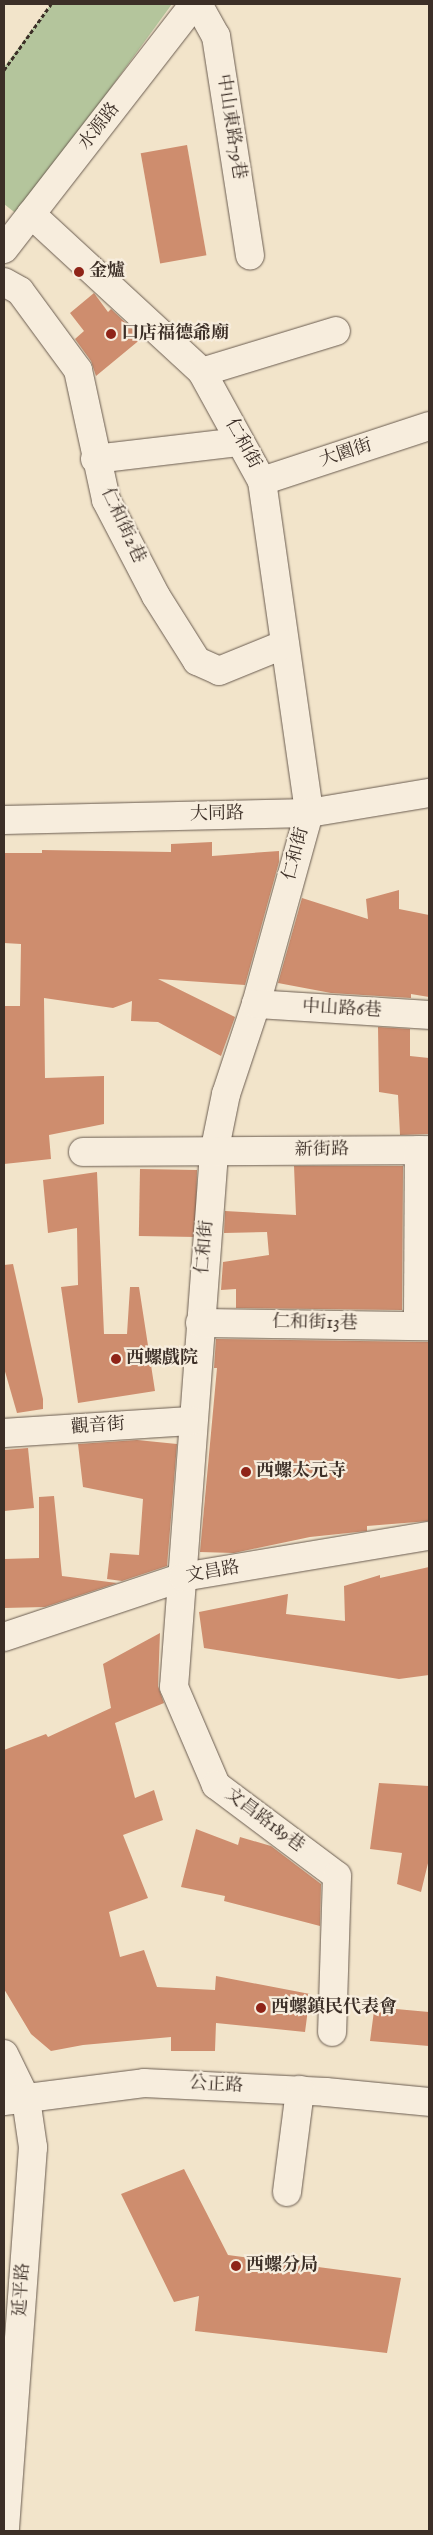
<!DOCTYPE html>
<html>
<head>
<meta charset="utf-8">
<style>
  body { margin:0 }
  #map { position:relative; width:433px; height:2535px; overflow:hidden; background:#f2e4ca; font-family:"IM FELL English","Noto Serif TC",serif }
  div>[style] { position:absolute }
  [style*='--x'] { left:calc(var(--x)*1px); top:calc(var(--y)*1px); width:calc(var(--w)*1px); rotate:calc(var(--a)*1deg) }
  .green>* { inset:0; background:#b4c59c }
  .building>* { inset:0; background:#ce8d6e; transform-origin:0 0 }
  .path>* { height:3px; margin-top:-1.5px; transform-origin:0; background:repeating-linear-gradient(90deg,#3c2f27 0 4px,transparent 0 6.5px) }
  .roads { filter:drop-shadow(0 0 1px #6a5c50) drop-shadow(0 0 1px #6a5c50) }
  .minor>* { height:28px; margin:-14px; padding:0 14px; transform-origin:14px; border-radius:14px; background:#f7eddd }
  .dots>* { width:14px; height:14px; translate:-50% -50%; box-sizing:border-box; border:2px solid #f7eddd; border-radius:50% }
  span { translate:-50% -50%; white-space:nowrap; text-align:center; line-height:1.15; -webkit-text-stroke:4.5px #f7eddd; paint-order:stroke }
  .street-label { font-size:18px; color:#3c2f27 }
  .poi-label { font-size:18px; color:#3c2f27; font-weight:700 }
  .left { translate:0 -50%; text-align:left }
  .frame { position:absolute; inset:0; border:5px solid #3c2f27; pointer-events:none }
</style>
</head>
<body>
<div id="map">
  <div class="green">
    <div style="clip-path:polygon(51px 4px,172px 4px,18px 215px,4px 204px,4px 67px)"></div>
  </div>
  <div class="building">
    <div style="left:187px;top:145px;width:112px;height:47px;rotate:80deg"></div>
    <div style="clip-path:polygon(94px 293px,108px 312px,111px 309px,142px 338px,96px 376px,91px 361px,75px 339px,84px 331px,70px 313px)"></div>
    <div style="clip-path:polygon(212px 842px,212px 856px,279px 851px,279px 862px,245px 985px,158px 979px,235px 1017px,221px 1056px,158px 1022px,131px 1021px,132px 1001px,113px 1008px,44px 998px,45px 1078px,104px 1076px,104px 1124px,49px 1135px,51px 1159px,4px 1164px,4px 1006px,20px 1006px,21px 944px,4px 943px,5px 853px,42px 853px,42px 850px,171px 852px,171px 844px)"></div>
    <div style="clip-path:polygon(399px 890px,399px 909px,429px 915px,429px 997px,411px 994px,411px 998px,331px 993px,278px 983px,302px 898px,368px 919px,366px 899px)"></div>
    <div style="clip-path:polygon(378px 1027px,410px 1029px,410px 1056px,429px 1058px,429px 1134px,400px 1135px,398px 1095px,379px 1092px)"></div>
    <div style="clip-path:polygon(294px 1166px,403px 1166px,402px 1310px,236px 1308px,236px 1289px,221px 1290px,223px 1262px,269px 1255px,267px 1232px,224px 1233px,225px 1211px,296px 1215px)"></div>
    <div style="left:140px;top:1169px;width:57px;height:67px;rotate:1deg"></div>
    <div style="clip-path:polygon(97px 1172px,104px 1334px,127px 1334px,130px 1287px,139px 1287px,155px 1391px,78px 1403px,61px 1287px,78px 1285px,77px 1228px,48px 1233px,43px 1180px)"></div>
    <div style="clip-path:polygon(13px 1264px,43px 1399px,43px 1409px,17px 1413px,4px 1368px,4px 1265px)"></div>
    <div style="clip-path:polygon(216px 1339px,429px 1342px,429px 1521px,367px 1526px,367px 1531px,310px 1537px,234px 1553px,200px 1552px,217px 1368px,214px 1368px)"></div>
    <div style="clip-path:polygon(137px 1440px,177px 1444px,167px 1566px,122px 1581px,107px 1579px,110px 1553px,139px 1555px,143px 1499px,83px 1487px,78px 1444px)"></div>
    <div style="clip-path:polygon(28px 1448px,34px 1508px,4px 1511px,4px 1450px)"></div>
    <div style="clip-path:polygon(54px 1496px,62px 1576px,117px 1583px,45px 1607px,4px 1608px,4px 1559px,39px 1558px,39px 1497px)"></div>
    <div style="clip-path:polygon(429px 1567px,429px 1675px,399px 1679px,204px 1648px,199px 1612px,288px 1594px,286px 1614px,345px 1621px,344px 1586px,380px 1575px,380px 1578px)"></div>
    <div style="clip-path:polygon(160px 1633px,158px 1686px,164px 1703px,115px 1723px,135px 1798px,154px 1790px,163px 1820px,123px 1835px,148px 1898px,109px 1912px,120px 1957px,144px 1950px,157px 1987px,215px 1990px,216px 1976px,310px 1994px,305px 2032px,216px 2023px,215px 2051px,171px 2051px,171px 2037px,83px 2045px,51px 2051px,31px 2034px,4px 1989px,4px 1750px,46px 1734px,48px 1737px,111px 1708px,103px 1664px)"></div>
    <div style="clip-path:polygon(379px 1783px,429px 1786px,429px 1859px,421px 1892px,397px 1884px,402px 1853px,370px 1849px)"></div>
    <div style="clip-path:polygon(196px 1829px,238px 1845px,240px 1837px,271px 1846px,321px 1884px,320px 1926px,224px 1901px,225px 1896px,181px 1887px)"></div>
    <div style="clip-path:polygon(396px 2009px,429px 2012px,429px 2046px,370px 2041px,374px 2011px,396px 2013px)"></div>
    <div style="clip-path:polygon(184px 2169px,228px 2255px,401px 2278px,387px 2353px,195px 2331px,199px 2296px,174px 2302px,121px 2194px)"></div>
  </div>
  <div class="path">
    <div style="--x:4;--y:70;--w:81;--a:-54.5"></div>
  </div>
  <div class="roads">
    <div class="minor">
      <div style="--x:198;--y:4;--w:37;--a:61"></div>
      <div style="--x:216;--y:36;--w:222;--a:81.2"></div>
      <div style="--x:31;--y:214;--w:233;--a:42.7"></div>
      <div style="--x:202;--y:372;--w:124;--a:61.2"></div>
      <div style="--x:262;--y:481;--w:335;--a:81.9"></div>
      <div style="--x:309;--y:813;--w:198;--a:105.5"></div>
      <div style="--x:256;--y:1004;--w:95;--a:108.4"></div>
      <div style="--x:226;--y:1094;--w:60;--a:101.5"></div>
      <div style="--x:214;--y:1153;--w:535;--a:94.28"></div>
      <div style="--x:174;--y:1687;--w:107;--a:66.8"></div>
      <div style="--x:216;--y:1785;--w:151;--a:36.9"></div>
      <div style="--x:337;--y:1876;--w:156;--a:91.8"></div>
      <div style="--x:4;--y:249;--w:310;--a:-52.2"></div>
      <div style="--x:4;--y:282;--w:18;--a:29"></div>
      <div style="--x:20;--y:291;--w:98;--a:53.7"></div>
      <div style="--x:78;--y:370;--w:133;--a:77.8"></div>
      <div style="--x:106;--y:500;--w:108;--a:62.5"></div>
      <div style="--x:156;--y:596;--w:77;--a:57.8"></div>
      <div style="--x:197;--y:661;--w:24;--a:24"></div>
      <div style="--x:219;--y:671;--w:71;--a:-22.2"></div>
      <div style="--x:202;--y:372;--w:140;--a:-17"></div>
      <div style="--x:95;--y:459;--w:146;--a:-6.7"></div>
      <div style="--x:262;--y:481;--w:176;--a:-18.2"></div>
      <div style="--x:4;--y:820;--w:305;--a:-1.3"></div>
      <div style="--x:309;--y:813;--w:122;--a:-9.5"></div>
      <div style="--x:256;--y:1004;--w:173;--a:3.6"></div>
      <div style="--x:83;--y:1152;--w:346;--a:-0.3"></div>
      <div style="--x:418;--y:1317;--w:167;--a:-89.7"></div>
      <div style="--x:200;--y:1323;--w:229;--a:0.8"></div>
      <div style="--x:4;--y:1433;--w:188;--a:-3.7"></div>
      <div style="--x:4;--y:1637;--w:189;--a:-18.5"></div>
      <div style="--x:183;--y:1577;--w:249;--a:-9.5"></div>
      <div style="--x:4;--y:2054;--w:50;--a:63.9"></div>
      <div style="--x:26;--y:2099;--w:49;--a:81.7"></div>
      <div style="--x:33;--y:2147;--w:385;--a:94.2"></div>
      <div style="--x:4;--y:2101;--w:141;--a:-7.3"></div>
      <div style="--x:144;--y:2083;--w:182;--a:2.8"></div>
      <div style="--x:326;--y:2092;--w:103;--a:5.5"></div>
      <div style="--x:287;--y:2192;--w:103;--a:-82.7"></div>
    </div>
  </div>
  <div class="dots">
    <div style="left:79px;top:272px;background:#8f2418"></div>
    <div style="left:111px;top:334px;background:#8f2418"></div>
    <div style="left:116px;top:1359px;background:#8f2418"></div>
    <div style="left:246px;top:1472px;background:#8f2418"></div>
    <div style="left:261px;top:2008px;background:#8f2418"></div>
    <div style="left:236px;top:2266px;background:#8f2418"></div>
  </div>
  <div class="street-label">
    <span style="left:100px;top:127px;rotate:-52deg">水源路</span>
    <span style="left:230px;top:127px;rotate:81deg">中山東路79巷</span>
    <span style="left:242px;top:444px;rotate:61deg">仁和街</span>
    <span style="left:346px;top:454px;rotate:-18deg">大園街</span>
    <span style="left:122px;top:526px;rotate:65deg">仁和街2巷</span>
    <span style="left:217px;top:815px;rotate:-1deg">大同路</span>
    <span style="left:297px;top:854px;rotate:-75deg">仁和街</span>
    <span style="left:342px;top:1010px;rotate:3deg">中山路6巷</span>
    <span style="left:322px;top:1151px;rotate:-1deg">新街路</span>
    <span style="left:206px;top:1247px;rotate:-85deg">仁和街</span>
    <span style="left:315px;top:1324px;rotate:1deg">仁和街13巷</span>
    <span style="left:98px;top:1427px;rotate:-4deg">觀音街</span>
    <span style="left:213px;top:1573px;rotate:-10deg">文昌路</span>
    <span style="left:264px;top:1821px;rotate:37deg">文昌路189巷</span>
    <span style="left:216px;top:2086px;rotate:3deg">公正路</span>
    <span style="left:23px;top:2290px;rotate:-86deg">延平路</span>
  </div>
  <div class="poi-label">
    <span class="left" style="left:89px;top:272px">金爐</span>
    <span class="left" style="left:121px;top:334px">口店福德爺廟</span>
    <span class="left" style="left:126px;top:1359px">西螺戲院</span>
    <span class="left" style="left:256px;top:1472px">西螺太元寺</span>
    <span class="left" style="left:271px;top:2008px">西螺鎮民代表會</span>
    <span class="left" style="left:246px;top:2266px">西螺分局</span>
  </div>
  <div class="frame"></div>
</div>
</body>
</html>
